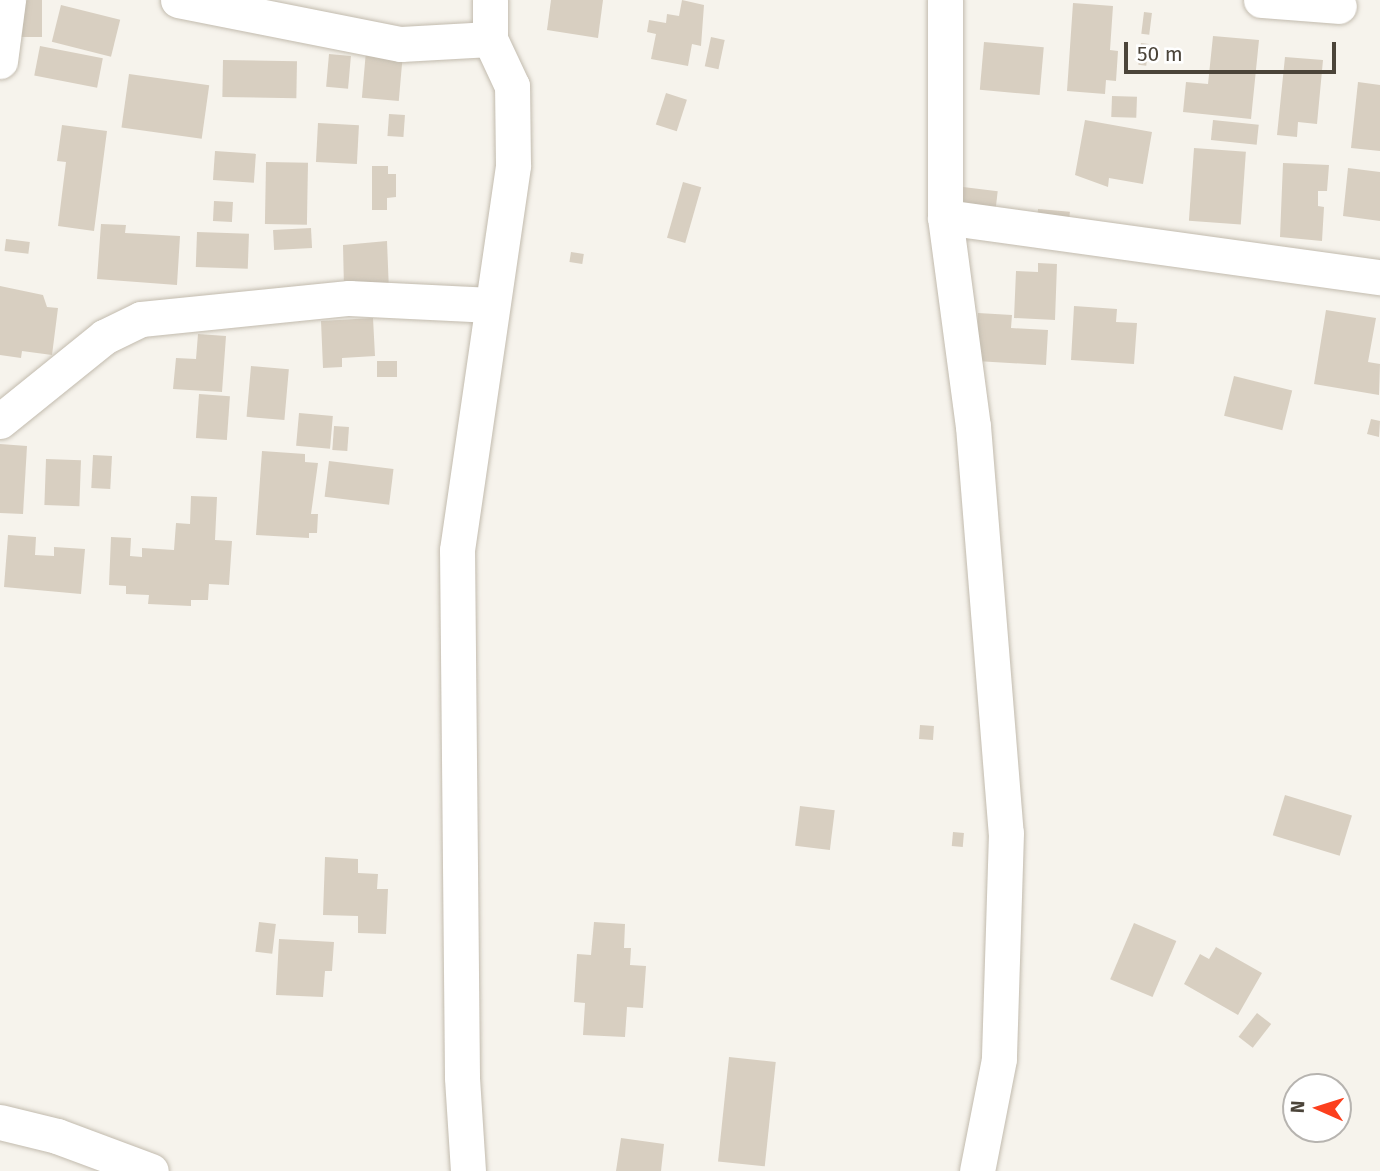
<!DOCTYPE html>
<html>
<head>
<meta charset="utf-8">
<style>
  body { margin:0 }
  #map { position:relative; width:1380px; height:1171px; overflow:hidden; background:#f6f3ec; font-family:"Fira Sans",sans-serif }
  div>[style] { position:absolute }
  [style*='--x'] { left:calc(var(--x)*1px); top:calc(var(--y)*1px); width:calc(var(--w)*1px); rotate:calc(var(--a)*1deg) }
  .building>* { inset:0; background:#d8cfc1; transform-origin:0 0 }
  .roads { filter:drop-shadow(0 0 2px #c2bbae) drop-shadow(0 0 2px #c2bbae) }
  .minor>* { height:35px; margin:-17.5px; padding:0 17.5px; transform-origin:17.5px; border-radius:17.5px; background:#fff }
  span { translate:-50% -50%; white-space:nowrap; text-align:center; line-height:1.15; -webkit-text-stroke:7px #fff; paint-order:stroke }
  .north { position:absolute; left:1282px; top:1073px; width:70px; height:70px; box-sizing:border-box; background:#fff; border:2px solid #b7b4b0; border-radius:50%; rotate:273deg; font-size:19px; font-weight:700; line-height:28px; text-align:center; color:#4b4439 }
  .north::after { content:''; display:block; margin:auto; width:24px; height:32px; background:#fc3f1d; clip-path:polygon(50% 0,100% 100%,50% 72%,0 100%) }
  .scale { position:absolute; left:1124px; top:42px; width:212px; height:32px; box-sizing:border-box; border:4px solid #4b4439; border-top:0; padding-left:9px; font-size:21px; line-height:24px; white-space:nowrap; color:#4b4439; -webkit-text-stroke:5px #fff; paint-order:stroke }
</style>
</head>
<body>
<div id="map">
  <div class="building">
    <div style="left:12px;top:0;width:30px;height:37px"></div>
    <div style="clip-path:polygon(551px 0,603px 0,598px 38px,547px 30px)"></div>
    <div style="clip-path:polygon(682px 0,704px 5px,701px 46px,692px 44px,688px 66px,651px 59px,656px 34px,647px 32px,649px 20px,666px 23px,667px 14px,679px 16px)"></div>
    <div style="clip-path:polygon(1073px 3px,1113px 6px,1110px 50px,1118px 51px,1116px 81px,1106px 80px,1105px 94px,1067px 91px)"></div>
    <div style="left:61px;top:5px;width:61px;height:38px;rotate:14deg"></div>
    <div style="left:1144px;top:12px;width:8px;height:22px;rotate:7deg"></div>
    <div style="clip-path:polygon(1213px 36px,1259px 40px,1251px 119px,1183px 112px,1186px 82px,1208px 84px)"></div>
    <div style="left:711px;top:37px;width:14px;height:30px;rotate:12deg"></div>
    <div style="left:984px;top:42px;width:60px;height:48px;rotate:5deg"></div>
    <div style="left:1141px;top:43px;width:8px;height:22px;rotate:7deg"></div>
    <div style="left:40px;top:46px;width:64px;height:30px;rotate:11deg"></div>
    <div style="left:366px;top:51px;width:37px;height:47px;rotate:5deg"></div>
    <div style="left:329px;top:54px;width:22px;height:33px;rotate:5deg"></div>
    <div style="clip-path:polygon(1285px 57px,1323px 60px,1317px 124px,1298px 122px,1297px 137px,1277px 135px)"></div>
    <div style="left:223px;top:60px;width:74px;height:37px;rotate:1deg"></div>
    <div style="left:129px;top:74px;width:81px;height:54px;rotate:8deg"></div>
    <div style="clip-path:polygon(1358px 82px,1380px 85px,1380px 151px,1351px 148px)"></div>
    <div style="left:666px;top:93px;width:22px;height:33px;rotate:18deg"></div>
    <div style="left:1112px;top:96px;width:25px;height:21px;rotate:2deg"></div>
    <div style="left:389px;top:114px;width:16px;height:22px;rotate:4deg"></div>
    <div style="clip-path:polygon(1085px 120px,1152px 132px,1143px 184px,1109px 178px,1108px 187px,1075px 175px)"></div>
    <div style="left:1213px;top:120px;width:46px;height:20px;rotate:6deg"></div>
    <div style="left:318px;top:123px;width:41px;height:39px;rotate:3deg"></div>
    <div style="clip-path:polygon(62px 125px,107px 131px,94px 231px,58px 226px,66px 162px,57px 161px)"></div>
    <div style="left:1194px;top:148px;width:52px;height:73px;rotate:4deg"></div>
    <div style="left:215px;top:151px;width:41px;height:29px;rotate:4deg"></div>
    <div style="left:266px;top:162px;width:42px;height:62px;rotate:1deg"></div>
    <div style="clip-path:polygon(1283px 163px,1329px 165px,1327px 191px,1318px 191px,1318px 206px,1324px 207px,1322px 241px,1280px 237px)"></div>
    <div style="clip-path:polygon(372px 166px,388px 166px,388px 174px,396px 174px,396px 197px,387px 198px,387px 210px,372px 210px)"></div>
    <div style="clip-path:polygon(1348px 168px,1380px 172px,1380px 221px,1343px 216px)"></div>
    <div style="left:683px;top:182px;width:19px;height:58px;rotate:16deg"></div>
    <div style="left:963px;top:187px;width:35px;height:27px;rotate:7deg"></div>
    <div style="left:214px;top:201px;width:19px;height:20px;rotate:3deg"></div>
    <div style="left:1038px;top:209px;width:32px;height:15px;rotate:5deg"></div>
    <div style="clip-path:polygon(101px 224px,126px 225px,125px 233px,180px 236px,177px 285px,97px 279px)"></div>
    <div style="left:311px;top:228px;width:20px;height:38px;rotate:87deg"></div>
    <div style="left:197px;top:232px;width:52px;height:35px;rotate:2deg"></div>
    <div style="left:6px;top:239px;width:24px;height:12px;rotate:7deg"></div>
    <div style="clip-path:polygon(387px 241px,389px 292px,344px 289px,343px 245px)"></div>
    <div style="left:571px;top:252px;width:13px;height:10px;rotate:9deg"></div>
    <div style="clip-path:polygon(1038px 263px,1057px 264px,1055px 320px,1014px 318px,1016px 271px,1038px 272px)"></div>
    <div style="clip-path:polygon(0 286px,43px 295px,47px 307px,58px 308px,52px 355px,22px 351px,21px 358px,0 355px)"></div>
    <div style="clip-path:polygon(1074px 306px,1117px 309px,1116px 322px,1137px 323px,1134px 364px,1071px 360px)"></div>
    <div style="clip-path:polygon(1326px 310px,1376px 318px,1368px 362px,1380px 364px,1379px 395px,1314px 384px)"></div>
    <div style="clip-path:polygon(978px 313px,1012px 315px,1011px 328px,1048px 330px,1046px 365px,976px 361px)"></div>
    <div style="clip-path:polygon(373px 318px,375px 356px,342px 358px,342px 367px,323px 368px,321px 321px)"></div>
    <div style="clip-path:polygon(198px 334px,226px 336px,222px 392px,173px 389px,176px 358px,196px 359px)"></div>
    <div style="left:377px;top:361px;width:20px;height:16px"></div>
    <div style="left:251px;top:366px;width:38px;height:51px;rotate:5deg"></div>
    <div style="left:1234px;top:376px;width:60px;height:41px;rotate:14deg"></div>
    <div style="left:199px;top:394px;width:31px;height:44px;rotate:4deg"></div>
    <div style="left:299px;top:413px;width:34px;height:33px;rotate:5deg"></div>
    <div style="clip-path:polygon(1371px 419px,1380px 421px,1379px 437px,1367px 434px)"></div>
    <div style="left:334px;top:426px;width:15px;height:24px;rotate:4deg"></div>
    <div style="clip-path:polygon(0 444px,27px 446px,23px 514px,0 513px)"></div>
    <div style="clip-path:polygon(262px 451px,305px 454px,305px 462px,318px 463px,311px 514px,318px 514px,317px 533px,309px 533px,309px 538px,256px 535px)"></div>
    <div style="left:93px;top:455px;width:19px;height:33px;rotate:3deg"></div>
    <div style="left:46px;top:459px;width:35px;height:46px;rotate:2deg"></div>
    <div style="left:329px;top:461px;width:65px;height:36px;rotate:7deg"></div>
    <div style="clip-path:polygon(191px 496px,217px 497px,215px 540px,232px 541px,229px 585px,209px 584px,208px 600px,191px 600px,191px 606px,148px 604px,149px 595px,126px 594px,126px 586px,109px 585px,111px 537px,131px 538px,130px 556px,142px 557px,142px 548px,174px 550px,176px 523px,190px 524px)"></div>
    <div style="clip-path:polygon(8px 535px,36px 537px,35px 555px,54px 556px,54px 547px,85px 549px,81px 594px,4px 587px)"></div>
    <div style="left:920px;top:725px;width:14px;height:14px;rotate:4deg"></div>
    <div style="left:1285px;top:795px;width:70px;height:42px;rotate:17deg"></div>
    <div style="left:800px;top:806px;width:35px;height:40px;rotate:7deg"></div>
    <div style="left:953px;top:832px;width:11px;height:14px;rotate:5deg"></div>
    <div style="clip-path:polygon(325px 857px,358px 859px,358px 873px,378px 874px,377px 889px,388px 889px,386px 934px,358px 933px,358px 916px,323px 915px)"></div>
    <div style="left:259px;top:922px;width:17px;height:30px;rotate:7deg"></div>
    <div style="clip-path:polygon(594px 922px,625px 924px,624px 948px,631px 948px,630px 965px,646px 966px,643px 1008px,627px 1007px,625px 1037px,583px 1035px,585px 1003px,574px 1002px,577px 954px,591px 955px)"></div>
    <div style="left:1134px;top:923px;width:46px;height:61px;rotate:23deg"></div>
    <div style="clip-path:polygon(279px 939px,334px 942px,332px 971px,325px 971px,323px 997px,276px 995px)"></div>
    <div style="clip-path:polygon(1216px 947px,1262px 973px,1238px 1015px,1184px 984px,1200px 954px,1209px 959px)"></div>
    <div style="left:1257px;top:1013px;width:18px;height:30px;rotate:38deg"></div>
    <div style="left:729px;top:1057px;width:47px;height:105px;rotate:6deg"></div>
    <div style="clip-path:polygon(621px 1138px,664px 1144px,661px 1171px,616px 1171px)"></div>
  </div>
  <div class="roads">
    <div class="minor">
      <div style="--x:178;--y:0;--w:227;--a:11.2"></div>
      <div style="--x:401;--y:44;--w:89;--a:-3.2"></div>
      <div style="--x:945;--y:0;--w:217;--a:90"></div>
      <div style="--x:945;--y:217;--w:211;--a:82.4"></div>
      <div style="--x:973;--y:426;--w:408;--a:85.4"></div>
      <div style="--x:1006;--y:833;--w:226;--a:91.8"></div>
      <div style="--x:999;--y:1059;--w:114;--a:101.1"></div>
      <div style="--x:1261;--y:0;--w:78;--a:4.4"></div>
      <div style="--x:0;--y:61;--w:62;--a:-82.5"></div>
      <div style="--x:945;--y:217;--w:439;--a:7.9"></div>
      <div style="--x:0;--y:421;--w:134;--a:-38.9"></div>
      <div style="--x:104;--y:337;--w:41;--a:-25.9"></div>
      <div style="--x:141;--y:319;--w:209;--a:-5.8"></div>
      <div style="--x:349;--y:298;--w:143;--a:2.8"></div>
      <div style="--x:0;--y:1122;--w:59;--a:13.8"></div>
      <div style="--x:57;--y:1136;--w:100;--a:20.4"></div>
      <div style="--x:468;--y:1171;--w:94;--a:-93.7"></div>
      <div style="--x:462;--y:1077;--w:527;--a:-90.54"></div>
      <div style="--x:457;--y:550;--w:389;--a:-81.7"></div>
      <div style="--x:513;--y:165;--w:79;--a:-90.7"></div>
      <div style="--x:512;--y:86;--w:52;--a:-115.1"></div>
      <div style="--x:490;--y:39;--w:39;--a:-90"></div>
    </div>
  </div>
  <div class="north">N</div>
  <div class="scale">50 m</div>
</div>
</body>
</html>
